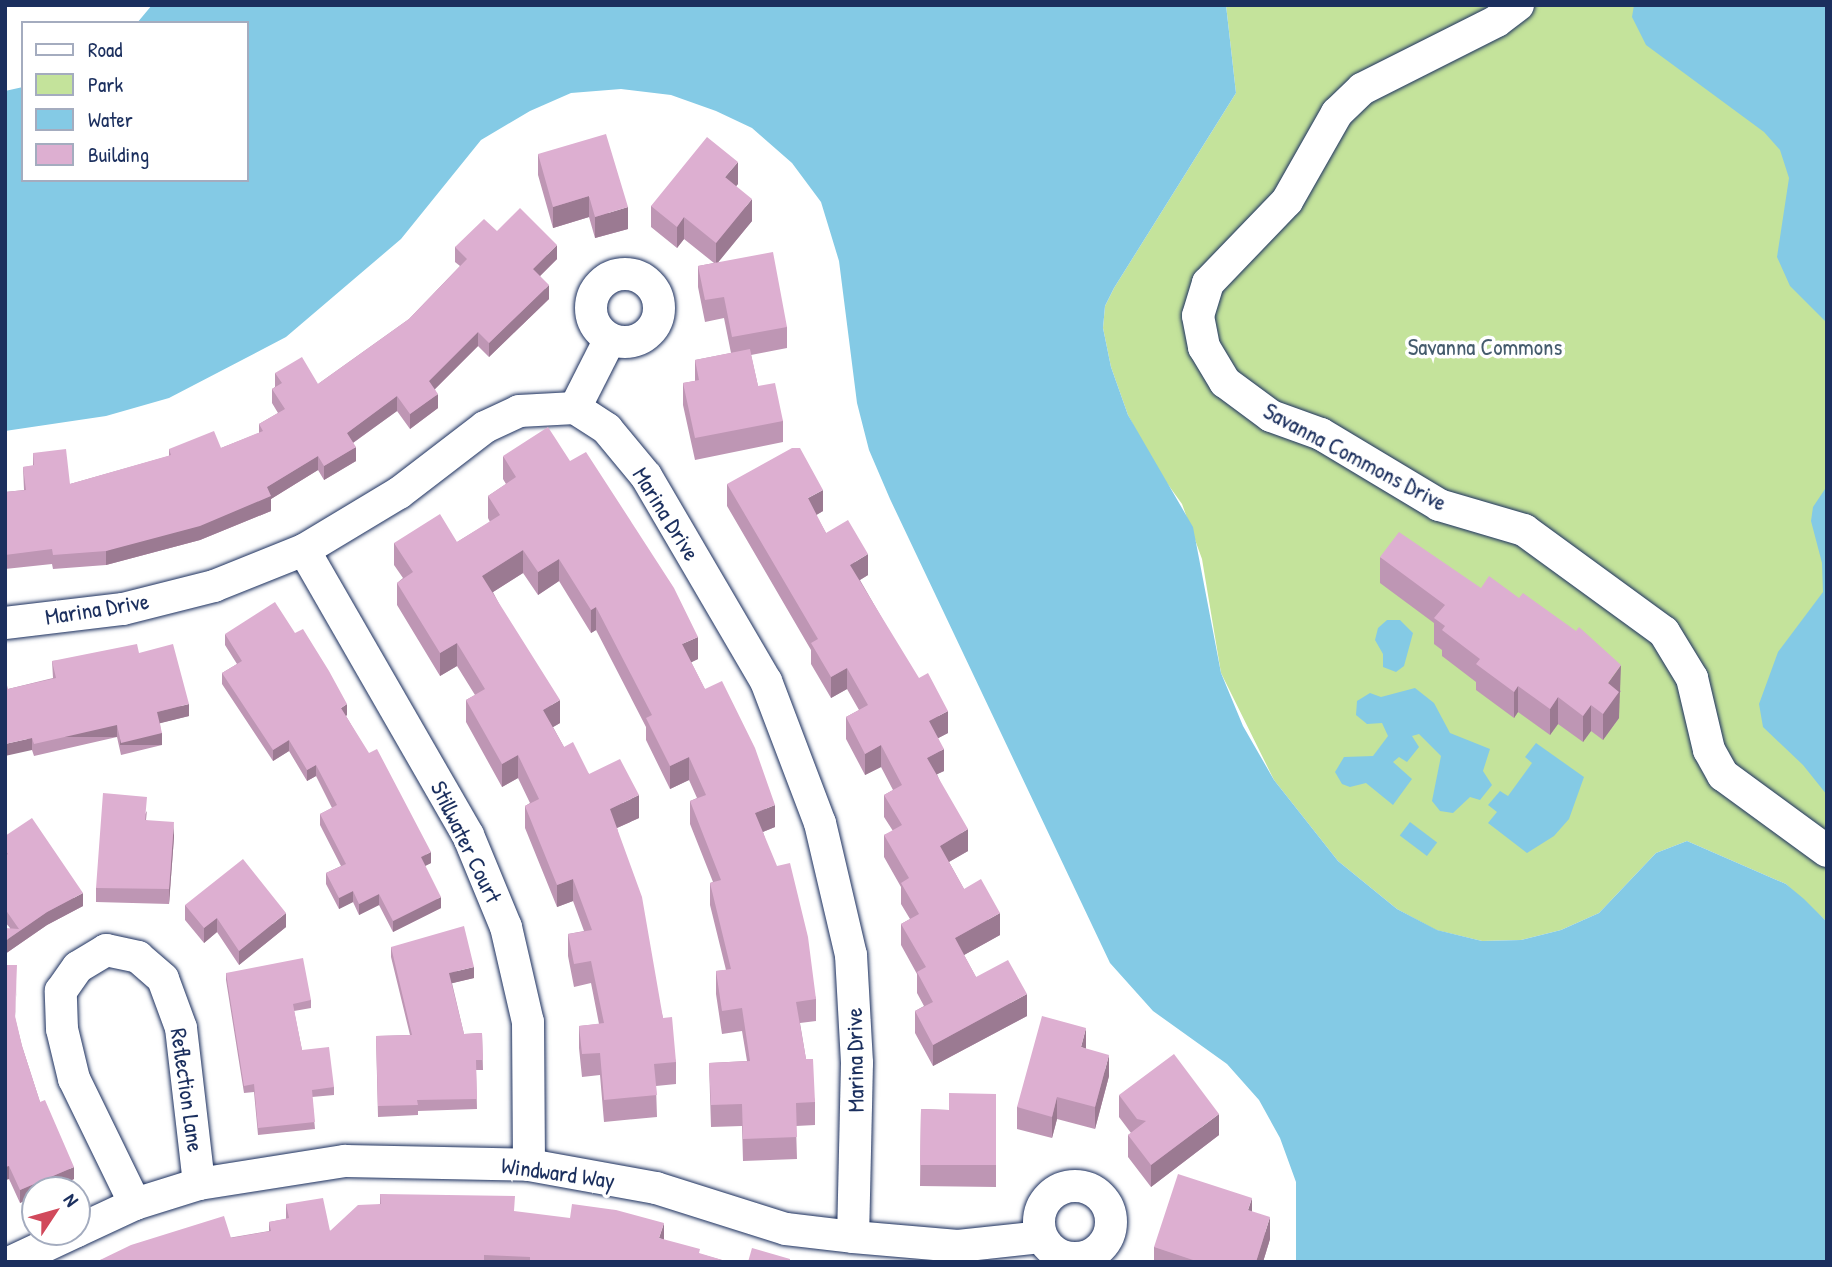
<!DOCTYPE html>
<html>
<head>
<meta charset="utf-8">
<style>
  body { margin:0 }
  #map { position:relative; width:1832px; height:1267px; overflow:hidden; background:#fff; font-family:"Patrick Hand",sans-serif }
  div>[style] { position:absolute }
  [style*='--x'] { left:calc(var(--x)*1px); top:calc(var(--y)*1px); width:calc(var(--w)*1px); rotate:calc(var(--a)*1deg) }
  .green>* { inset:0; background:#c4e39b }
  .water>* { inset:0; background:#84cae5; transform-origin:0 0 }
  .roads { filter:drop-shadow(0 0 2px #1b2f5e) drop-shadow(0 0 2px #1b2f5e) }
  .minor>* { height:32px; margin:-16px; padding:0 16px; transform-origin:16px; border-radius:16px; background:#fff }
  .minor>.ring { margin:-16px; padding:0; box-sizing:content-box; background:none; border:32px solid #fff; border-radius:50% }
  .wall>* { inset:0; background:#be96b4 }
  .shaded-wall>* { inset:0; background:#9b7a92; transform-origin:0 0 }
  .building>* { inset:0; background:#ddafd1 }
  span { translate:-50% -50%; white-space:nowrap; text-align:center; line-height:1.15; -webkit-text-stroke:7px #fff; paint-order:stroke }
  .park-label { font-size:23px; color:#455c6d }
  .street-label { font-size:23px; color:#1b2f5e }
  .frame { position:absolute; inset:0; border:7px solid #1b2f5e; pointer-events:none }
  .legend { position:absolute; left:21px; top:21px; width:228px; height:161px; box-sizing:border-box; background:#fff; border:2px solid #a4acbf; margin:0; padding:9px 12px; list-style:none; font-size:21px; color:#1b2f5e }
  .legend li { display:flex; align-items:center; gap:14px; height:35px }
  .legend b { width:35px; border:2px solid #a4acbf }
  .north { position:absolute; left:21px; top:1176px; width:70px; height:70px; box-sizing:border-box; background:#fff; border:2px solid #a4acbf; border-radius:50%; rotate:54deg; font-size:19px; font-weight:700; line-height:28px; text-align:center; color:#1b2f5e }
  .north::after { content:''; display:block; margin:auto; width:24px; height:32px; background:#d1495b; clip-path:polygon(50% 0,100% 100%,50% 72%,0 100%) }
</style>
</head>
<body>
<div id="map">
  <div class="green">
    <div style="clip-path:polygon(1226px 5px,1827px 5px,1827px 922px,1786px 884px,1687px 841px,1656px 853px,1599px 913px,1561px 930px,1521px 940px,1482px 941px,1436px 930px,1397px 909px,1338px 861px,1274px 780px,1221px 673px,1202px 559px,1182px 504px,1154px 465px,1128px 415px,1111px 367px,1103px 328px,1105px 306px,1114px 288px,1236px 93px)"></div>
  </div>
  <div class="water">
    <div style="clip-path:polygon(152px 5px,1226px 5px,1236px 93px,1114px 288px,1105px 306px,1103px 328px,1111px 367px,1128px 415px,1193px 527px,1221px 673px,1243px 726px,1274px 780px,1338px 861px,1397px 909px,1437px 930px,1482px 941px,1521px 940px,1561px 930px,1599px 913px,1656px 853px,1687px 841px,1786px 884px,1804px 899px,1827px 922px,1827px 1262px,1296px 1262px,1296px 1182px,1280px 1138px,1259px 1100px,1227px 1064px,1153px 1011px,1110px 963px,890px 499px,869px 450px,857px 403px,839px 261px,821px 202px,792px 163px,752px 128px,716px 111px,671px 95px,621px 89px,571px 93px,530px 111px,481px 140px,401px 239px,286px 337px,169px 398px,106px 416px,5px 431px,5px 91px,23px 87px,23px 180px,247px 180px,247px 23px,137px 23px)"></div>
    <div style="clip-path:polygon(1634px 5px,1827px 5px,1827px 323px,1790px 286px,1777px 257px,1789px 178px,1780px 150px,1764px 132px,1646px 45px,1632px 17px)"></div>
    <div style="clip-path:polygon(1827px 486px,1827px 795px,1803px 765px,1763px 727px,1759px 704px,1778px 652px,1823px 592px,1822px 563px,1811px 521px,1813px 507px)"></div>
    <div style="clip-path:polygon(1387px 620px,1400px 620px,1413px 633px,1404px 666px,1396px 672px,1383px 667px,1383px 654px,1375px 640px,1378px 628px)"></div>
    <div style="clip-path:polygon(1415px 688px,1434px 703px,1450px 733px,1490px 749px,1483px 771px,1492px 785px,1480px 800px,1470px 797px,1453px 813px,1440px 811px,1432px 801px,1441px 756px,1419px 734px,1412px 736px,1419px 747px,1407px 762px,1399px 757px,1393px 762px,1412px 779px,1393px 805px,1366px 783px,1350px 787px,1342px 784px,1335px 772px,1344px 757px,1373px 756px,1388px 736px,1382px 723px,1367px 724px,1356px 715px,1357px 701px,1370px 693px,1381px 697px)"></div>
    <div style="clip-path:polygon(1536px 743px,1584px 777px,1569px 819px,1554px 836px,1527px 853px,1488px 823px,1497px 812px,1488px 805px,1500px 791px,1508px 796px,1532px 763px,1525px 757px)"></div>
    <div style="left:1410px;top:822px;width:34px;height:17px;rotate:37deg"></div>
  </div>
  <div class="roads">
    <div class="minor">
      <div style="--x:1518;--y:5;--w:26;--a:143"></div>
      <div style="--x:1497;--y:21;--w:151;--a:153.3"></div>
      <div style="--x:1362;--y:89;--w:35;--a:136"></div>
      <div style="--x:1337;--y:113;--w:101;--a:119.6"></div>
      <div style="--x:1287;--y:201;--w:114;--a:133.9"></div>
      <div style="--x:1208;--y:283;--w:34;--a:107"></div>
      <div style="--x:1198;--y:316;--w:32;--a:79"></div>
      <div style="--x:1204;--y:347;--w:41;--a:59"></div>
      <div style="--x:1225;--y:382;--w:57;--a:36.5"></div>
      <div style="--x:1271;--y:416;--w:53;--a:19.8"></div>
      <div style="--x:1321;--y:434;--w:138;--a:31"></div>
      <div style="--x:1439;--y:505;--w:89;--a:16.4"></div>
      <div style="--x:1524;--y:530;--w:173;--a:36.1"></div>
      <div style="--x:1664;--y:632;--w:54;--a:58.7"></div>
      <div style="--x:1692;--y:678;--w:74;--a:76.7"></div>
      <div style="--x:1709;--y:750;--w:29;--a:61"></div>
      <div style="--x:1723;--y:775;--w:129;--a:36.2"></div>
      <div class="ring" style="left:591px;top:274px;width:36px;height:36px"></div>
      <div style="--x:575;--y:408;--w:77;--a:-63.1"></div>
      <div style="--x:304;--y:550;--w:329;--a:60.1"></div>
      <div style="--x:468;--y:835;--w:100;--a:67.6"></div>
      <div style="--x:506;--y:927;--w:98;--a:77"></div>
      <div style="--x:528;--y:1022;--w:143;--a:89.6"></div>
      <div style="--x:5;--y:623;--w:119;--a:-6.8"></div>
      <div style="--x:123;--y:609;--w:94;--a:-14.2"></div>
      <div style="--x:214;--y:586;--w:97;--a:-21.8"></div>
      <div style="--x:304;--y:550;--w:111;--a:-31"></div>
      <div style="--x:399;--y:493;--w:108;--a:-37.5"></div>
      <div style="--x:485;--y:427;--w:38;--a:-25"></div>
      <div style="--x:519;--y:411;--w:56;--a:-3.1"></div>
      <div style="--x:575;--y:408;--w:38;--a:33"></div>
      <div style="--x:607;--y:429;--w:61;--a:50.3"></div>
      <div style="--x:646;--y:476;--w:238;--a:59.7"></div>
      <div style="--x:766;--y:681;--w:152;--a:69.2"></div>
      <div style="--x:820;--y:823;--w:136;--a:76.8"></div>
      <div style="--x:851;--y:955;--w:108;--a:86.8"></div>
      <div style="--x:857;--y:1063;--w:174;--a:91.3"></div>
      <div class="ring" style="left:1039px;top:1186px;width:40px;height:40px"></div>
      <div style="--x:135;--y:1204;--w:139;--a:-116"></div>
      <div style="--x:74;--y:1079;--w:51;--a:-103.5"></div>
      <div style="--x:62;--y:1029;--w:38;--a:-92"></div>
      <div style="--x:61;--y:991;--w:29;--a:-55"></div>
      <div style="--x:78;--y:967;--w:33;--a:-31"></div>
      <div style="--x:106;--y:950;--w:33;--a:12"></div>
      <div style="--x:138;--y:957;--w:33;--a:41"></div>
      <div style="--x:163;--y:979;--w:52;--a:69.8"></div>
      <div style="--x:181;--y:1028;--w:157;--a:83.4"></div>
      <div style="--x:77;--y:1231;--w:64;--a:-25"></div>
      <div style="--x:135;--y:1204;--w:67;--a:-17.4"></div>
      <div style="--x:199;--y:1184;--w:148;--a:-9"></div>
      <div style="--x:345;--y:1161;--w:184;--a:1.2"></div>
      <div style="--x:529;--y:1165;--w:129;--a:10.3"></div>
      <div style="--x:656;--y:1188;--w:136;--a:17.5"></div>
      <div style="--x:786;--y:1229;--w:67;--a:6.8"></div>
      <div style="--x:853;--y:1237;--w:105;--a:4.9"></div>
      <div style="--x:958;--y:1246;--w:83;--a:-6.2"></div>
      <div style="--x:11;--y:1262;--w:71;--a:-25.1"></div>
    </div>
  </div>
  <div class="wall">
    <div style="clip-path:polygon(538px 154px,628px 229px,595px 238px,589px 217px,553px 228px,538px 175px)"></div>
    <div style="clip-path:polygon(738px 184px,736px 186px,752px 221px,718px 262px,787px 327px,787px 348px,751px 355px,758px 386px,783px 421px,783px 442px,695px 460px,683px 405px,683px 383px,695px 381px,695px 360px,731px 353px,724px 318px,705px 322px,698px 287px,698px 266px,714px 263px,684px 239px,677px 248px,651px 227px,651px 206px)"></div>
    <div style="clip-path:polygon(497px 231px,557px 259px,540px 276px,549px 299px,489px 357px,478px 346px,435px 389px,438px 408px,410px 429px,397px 411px,353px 443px,356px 461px,324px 480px,318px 470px,271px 499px,271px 511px,200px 540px,106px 565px,53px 569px,52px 564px,5px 569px,5px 492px,24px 490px,23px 467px,33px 466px,33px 453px,70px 484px,169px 456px,169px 449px,221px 448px,259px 433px,259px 424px,278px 413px,272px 403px,272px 389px,275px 387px,275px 373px,318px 384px,409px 319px,460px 266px,455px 262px,455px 247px)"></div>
    <div style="clip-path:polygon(503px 456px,698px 659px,691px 662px,775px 827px,763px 832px,816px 999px,816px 1021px,800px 1023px,806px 1059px,815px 1102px,815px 1125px,796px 1126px,797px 1159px,743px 1161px,742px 1126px,711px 1127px,709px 1063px,747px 1061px,742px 1031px,722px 1034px,716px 994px,716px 971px,726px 970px,710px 905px,710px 883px,713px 882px,690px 824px,690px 801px,697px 798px,689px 780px,670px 789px,646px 740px,646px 727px,596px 630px,591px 633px,559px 581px,538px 595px,523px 573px,493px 592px,560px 723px,553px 727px,564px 747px,589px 774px,639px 818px,617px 828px,663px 1018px,676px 1062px,676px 1084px,656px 1086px,657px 1117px,604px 1122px,600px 1075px,582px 1077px,579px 1048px,579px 1026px,599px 1024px,591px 983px,574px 987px,568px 956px,568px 934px,584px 931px,573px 901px,557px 907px,525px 828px,525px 806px,530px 803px,518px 778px,502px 787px,466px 722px,466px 700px,475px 695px,457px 666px,440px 676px,397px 605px,397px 583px,403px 578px,394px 565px,394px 543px,457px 542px,490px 522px,488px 518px,488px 496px,506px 484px,503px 479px)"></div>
    <div style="clip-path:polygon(727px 484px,823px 511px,816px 515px,826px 533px,868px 575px,860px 580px,948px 733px,938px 738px,944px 771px,937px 774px,968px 851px,949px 862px,964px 889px,1000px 935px,964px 955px,976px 977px,1027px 1016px,933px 1066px,915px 1033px,915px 1011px,924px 1006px,917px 993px,917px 974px,901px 945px,901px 924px,910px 919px,901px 904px,901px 887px,884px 857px,884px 835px,893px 831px,884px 817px,884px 795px,893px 790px,881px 767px,865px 775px,846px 739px,846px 717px,859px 710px,847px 689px,831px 698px,811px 664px,811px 650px,727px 506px)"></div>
    <div style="clip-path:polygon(1380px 557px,1621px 691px,1619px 694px,1619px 718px,1603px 740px,1591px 731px,1583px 742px,1558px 724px,1550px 735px,1518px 712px,1514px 718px,1476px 690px,1476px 682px,1442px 656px,1442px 650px,1434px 644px,1434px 623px,1380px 583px)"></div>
    <div style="clip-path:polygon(225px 634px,347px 715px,346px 716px,431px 863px,425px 866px,441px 908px,393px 932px,379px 905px,359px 915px,353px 902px,339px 909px,326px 884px,326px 873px,341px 866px,320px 825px,320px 814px,332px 808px,316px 776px,307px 781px,289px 751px,273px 761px,222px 684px,222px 673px,237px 664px,225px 645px)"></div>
    <div style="clip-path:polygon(139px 653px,189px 716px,160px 723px,162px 745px,121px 755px,117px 737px,34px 756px,32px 750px,8px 689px,53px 678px,52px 661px)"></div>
    <div style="clip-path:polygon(147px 811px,146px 820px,174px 837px,169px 904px,96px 902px,96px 888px)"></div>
    <div style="clip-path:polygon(5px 836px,83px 906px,47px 925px,5px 954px,10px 928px,5px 922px)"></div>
    <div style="clip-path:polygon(185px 905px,286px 927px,239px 965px,217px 932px,204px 943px,185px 920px)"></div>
    <div style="clip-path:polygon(391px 947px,474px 978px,452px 983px,464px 1034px,482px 1033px,483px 1070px,476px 1070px,477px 1109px,418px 1111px,418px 1115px,378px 1117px,376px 1036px,410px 1035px,391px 957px)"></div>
    <div style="clip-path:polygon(226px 973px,311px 1000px,311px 1008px,294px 1011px,302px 1050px,334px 1087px,334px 1095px,312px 1097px,315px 1129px,258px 1135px,254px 1092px,244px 1093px,226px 980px)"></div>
    <div style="clip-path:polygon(17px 978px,15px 1018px,22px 1046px,40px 1102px,74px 1179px,50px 1190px,35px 1190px,20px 1203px,9px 1179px,5px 1180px)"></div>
    <div style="clip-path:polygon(1086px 1049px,1109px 1076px,1095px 1129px,1057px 1119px,1052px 1138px,1017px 1129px,1017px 1107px)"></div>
    <div style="clip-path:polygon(996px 1094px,996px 1187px,920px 1186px,921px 1109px,949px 1110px)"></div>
    <div style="clip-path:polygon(1119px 1095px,1219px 1135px,1151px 1187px,1128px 1157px,1128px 1135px,1131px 1133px,1119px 1117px)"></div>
    <div style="clip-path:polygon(380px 1194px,515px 1212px,664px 1240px,700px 1254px,729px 1262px,100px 1262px,100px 1260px,269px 1231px,269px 1222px,286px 1219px,286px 1204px,330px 1231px,380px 1204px)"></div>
    <div style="clip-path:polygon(1252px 1212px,1270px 1239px,1263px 1262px,1154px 1262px,1154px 1247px)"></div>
  </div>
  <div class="shaded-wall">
    <div style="clip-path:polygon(738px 162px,738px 184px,725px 199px,725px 177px)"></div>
    <div style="clip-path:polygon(589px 196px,589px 217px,553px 228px,553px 207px)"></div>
    <div style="clip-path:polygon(752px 199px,752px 221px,716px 265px,716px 243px)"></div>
    <div style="clip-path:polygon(628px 207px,628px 229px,595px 238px,595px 217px)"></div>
    <div style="clip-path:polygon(684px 217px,684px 239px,677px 248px,677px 227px)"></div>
    <div style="clip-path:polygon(557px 245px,557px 259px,533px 283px,533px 269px)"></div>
    <div style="clip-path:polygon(549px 285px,549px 299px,489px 357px,489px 343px)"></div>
    <div style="clip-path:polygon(478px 332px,478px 346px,429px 395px,429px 381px)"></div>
    <div style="clip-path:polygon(438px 394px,438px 408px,410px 429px,410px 414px)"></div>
    <div style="clip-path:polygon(397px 396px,397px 411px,347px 447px,347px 433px)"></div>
    <div style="clip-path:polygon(356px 447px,356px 461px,324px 480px,324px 466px)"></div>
    <div style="clip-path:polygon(318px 456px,318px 470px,271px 499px,271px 511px,200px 540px,106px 565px,106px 551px,267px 487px)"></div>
    <div style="clip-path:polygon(823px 490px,823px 511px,808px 520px,808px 498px)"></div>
    <div style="clip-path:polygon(523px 550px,523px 573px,482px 599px,482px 576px)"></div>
    <div style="clip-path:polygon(868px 554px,868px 575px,850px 586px,850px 565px)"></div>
    <div style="clip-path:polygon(559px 559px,559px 581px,538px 595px,538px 572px)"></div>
    <div style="clip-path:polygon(596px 607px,596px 630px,591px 633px,591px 610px)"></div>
    <div style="clip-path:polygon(698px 637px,698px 659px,682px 667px,682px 644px)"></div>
    <div style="clip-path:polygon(457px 643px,457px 666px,440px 676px,440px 653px)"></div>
    <div style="clip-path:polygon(1621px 665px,1619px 718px,1603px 740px,1603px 714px,1608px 683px)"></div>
    <div style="clip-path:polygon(847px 668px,847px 689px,831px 698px,831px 677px)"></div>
    <div style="clip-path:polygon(1518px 686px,1518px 712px,1514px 718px,1514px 692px)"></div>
    <div style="clip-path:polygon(1558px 697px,1558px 724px,1550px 735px,1550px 709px)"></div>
    <div style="clip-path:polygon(560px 700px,560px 723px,543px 733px,543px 710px)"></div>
    <div style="clip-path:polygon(189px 704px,189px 716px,157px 724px,157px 712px)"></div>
    <div style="clip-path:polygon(347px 704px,347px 715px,341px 719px,341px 708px)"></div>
    <div style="clip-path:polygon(1591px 705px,1591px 731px,1583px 742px,1583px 716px)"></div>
    <div style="clip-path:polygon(948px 711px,948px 733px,929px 743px,929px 721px)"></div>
    <div style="left:117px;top:725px;width:12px;height:85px;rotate:90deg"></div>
    <div style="left:162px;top:733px;width:12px;height:42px;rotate:90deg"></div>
    <div style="clip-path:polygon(32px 738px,32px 750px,5px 756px,5px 744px)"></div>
    <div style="clip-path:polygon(289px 740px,289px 751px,273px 761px,273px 750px)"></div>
    <div style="clip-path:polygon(881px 745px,881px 767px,865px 775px,865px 754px)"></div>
    <div style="clip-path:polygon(944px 749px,944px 771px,927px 779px,927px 758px)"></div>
    <div style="clip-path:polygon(518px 755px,518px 778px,502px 787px,502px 764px)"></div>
    <div style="clip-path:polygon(689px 757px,689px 780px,670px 789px,670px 766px)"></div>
    <div style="clip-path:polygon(316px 765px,316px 776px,307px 781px,307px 770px)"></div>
    <div style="clip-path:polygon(639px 795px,639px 818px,610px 831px,610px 809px)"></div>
    <div style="clip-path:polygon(775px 805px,775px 827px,755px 835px,755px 813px)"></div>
    <div style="clip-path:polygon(174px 822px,174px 837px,169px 904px,169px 889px)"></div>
    <div style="clip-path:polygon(968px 829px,968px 851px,940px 867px,940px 846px)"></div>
    <div style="clip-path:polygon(431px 852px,431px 863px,421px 868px,421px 857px)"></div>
    <div style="clip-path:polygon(573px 879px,573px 901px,557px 907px,557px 885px)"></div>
    <div style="clip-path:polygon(353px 891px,353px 902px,339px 909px,339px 898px)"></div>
    <div style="clip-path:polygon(83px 893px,83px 906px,47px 925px,5px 954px,5px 941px,47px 912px)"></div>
    <div style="clip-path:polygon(379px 894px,379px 905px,359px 915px,359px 904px)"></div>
    <div style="clip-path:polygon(441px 897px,441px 908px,393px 932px,393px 921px)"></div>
    <div style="clip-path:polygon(286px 913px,286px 927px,239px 965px,239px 951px)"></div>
    <div style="clip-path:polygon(1000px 913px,1000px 935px,955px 960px,955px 938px)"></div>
    <div style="clip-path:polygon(217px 918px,217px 932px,204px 943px,204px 928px)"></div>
    <div style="clip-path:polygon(474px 967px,474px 978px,449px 984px,449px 973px)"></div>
    <div style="clip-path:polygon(1027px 994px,1027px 1016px,933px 1066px,933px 1045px)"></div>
    <div style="clip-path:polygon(1086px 1028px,1086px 1049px,1081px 1047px)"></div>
    <div style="clip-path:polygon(1109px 1055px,1109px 1076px,1095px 1129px,1095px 1107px)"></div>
    <div style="clip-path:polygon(1057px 1097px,1057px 1119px,1052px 1138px,1052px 1117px)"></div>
    <div style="clip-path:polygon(1219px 1114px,1219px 1135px,1151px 1187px,1151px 1165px)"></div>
    <div style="clip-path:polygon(9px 1166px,9px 1179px,5px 1180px,5px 1167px)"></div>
    <div style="clip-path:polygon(74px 1167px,74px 1179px,50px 1190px,35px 1190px,35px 1197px,20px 1203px,20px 1190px)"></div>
    <div style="clip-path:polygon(1252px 1198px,1252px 1219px,1248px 1210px)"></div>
    <div style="clip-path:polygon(1270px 1217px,1270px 1239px,1263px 1262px,1256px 1262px)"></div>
    <div style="clip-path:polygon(664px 1223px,664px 1240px,659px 1238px)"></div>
  </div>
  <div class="building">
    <div style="clip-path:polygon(606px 134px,628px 207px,595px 217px,589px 196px,553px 207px,538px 154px)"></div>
    <div style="clip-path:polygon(707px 137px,738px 162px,725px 177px,752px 199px,716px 243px,684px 217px,677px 227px,651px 206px)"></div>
    <div style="clip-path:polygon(520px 208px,557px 245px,533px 269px,549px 285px,489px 343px,478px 332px,429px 381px,438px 394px,410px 414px,397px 396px,347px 433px,356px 447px,324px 466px,318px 456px,267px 487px,271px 496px,200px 526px,106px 551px,53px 555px,52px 549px,5px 555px,5px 492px,26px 490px,23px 467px,34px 465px,33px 453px,66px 449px,70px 484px,171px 455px,169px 449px,214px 431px,221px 448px,263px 431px,259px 424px,285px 409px,272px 389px,282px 383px,275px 373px,302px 357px,318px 384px,409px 319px,467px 259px,455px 247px,484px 219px,497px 231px)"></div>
    <div style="clip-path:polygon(773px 252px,787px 327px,732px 337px,724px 297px,705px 300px,698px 266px)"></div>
    <div style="clip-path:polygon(750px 349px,758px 386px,775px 383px,783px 421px,695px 438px,683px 383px,699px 380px,695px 360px)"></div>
    <div style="clip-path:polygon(548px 427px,570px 461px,586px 452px,674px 588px,698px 637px,682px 644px,705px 689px,722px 681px,755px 748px,775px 805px,755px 813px,777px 866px,790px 863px,808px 937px,816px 999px,796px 1002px,806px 1059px,813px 1059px,815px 1102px,796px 1103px,797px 1137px,743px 1139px,742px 1104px,711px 1105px,709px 1063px,750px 1061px,742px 1008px,722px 1011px,716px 971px,731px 969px,710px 883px,721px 880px,690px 801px,706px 795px,689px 757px,670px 766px,646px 718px,652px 715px,596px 607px,591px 610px,559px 559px,538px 572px,523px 550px,482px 576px,560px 700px,543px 710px,564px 747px,573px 742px,589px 774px,620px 759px,639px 795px,610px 809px,642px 897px,663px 1018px,672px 1017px,676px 1062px,654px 1064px,657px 1095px,604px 1100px,600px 1053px,582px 1054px,579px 1026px,604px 1023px,591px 961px,574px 964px,568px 934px,592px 930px,573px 879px,557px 885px,525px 806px,539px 799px,518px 755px,502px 764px,466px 700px,485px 689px,457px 643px,440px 653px,397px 583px,413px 572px,394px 543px,440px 514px,457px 542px,500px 515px,488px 496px,516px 477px,503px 456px)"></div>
    <div style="clip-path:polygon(792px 448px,800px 448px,823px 490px,808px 498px,826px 533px,848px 520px,868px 554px,850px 565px,919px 678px,928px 673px,948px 711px,929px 721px,944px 749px,927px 758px,968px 829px,940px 846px,964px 889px,981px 879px,1000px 913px,955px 938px,976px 977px,1008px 960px,1027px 994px,933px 1045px,915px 1011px,933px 1002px,917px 972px,926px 967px,901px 924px,919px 914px,901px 883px,909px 878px,884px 835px,902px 825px,884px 795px,902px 785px,881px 745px,865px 754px,846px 717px,868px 705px,847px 668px,831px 677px,811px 643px,818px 639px,727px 484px)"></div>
    <div style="clip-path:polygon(1399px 532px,1481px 588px,1489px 576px,1519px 598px,1523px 593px,1576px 631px,1579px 627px,1621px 665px,1608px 683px,1619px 692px,1603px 714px,1591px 705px,1583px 716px,1558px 697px,1550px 709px,1518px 686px,1514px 692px,1476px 664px,1480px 659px,1442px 630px,1445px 626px,1434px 618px,1445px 605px,1380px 557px)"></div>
    <div style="clip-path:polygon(275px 602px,295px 633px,303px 629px,329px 671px,347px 704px,341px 708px,369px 753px,377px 749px,431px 852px,421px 857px,441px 897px,393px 921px,379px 894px,359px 904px,353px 891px,339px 898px,326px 873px,346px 864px,320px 814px,337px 805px,316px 765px,307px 770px,289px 740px,273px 750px,222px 673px,242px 661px,225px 634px)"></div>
    <div style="clip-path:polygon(137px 644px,139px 653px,173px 644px,189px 704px,157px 712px,162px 733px,121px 743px,117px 725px,34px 744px,32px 738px,5px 744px,5px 678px,8px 689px,56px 678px,52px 661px)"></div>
    <div style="clip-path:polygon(103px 793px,147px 797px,145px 820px,174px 822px,169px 889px,96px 888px)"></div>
    <div style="clip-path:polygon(32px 818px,83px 893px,47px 912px,5px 941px,5px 928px,19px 929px,5px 909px,5px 856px,8px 854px,5px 850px,5px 836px)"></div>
    <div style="clip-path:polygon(243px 859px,286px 913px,239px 951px,217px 918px,204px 928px,185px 905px)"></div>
    <div style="clip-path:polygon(464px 926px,474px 967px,449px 973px,464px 1034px,482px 1033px,483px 1060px,476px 1060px,477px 1099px,417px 1100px,418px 1105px,378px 1106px,376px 1036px,412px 1035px,391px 947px)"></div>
    <div style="clip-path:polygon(303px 958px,311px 1000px,293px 1004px,302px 1050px,329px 1047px,334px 1087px,312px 1090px,315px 1122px,258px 1128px,254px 1084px,244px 1086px,226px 973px)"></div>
    <div style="clip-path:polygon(5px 965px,17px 965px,15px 1016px,22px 1046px,40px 1102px,45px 1100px,74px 1167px,20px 1190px,9px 1166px,5px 1167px)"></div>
    <div style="clip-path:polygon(1042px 1016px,1086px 1028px,1081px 1047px,1109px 1055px,1095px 1107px,1057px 1097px,1052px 1117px,1017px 1107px)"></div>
    <div style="clip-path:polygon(1174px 1054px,1219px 1114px,1151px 1165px,1128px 1135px,1146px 1121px,1137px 1119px,1119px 1095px)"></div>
    <div style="clip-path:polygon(949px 1093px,996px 1094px,996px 1165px,920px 1165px,921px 1109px,949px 1110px)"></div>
    <div style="clip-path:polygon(1178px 1174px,1252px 1198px,1248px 1210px,1270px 1217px,1256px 1262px,1199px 1262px,1154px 1247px)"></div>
    <div style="clip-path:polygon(380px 1194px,515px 1196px,514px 1211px,570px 1218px,572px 1204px,616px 1210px,664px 1223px,659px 1238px,700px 1249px,699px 1253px,729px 1262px,530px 1262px,530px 1257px,484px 1255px,484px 1262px,101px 1262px,100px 1260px,131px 1245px,224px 1216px,231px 1238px,271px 1231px,269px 1222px,289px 1218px,286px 1204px,323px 1198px,330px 1231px,358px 1205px,381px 1204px)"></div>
    <div style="clip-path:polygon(752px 1248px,790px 1259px,790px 1262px,748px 1262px)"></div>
  </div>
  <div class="park-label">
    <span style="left:1485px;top:347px">Savanna Commons</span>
  </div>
  <div class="street-label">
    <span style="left:1355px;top:457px;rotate:28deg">Savanna Commons Drive</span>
    <span style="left:666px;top:514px;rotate:58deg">Marina Drive</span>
    <span style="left:97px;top:609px;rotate:-9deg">Marina Drive</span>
    <span style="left:466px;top:842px;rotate:64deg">Stillwater Court</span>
    <span style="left:855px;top:1060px;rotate:-91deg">Marina Drive</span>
    <span style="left:187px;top:1090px;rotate:82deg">Reflection Lane</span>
    <span style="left:558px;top:1173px;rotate:8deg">Windward Way</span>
  </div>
  <div class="frame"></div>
  <ul class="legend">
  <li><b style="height:9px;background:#fff"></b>Road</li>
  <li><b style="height:19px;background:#c4e39b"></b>Park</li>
  <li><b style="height:19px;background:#84cae5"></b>Water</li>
  <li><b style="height:19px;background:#ddafd1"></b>Building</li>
  </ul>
  <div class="north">N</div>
</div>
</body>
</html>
